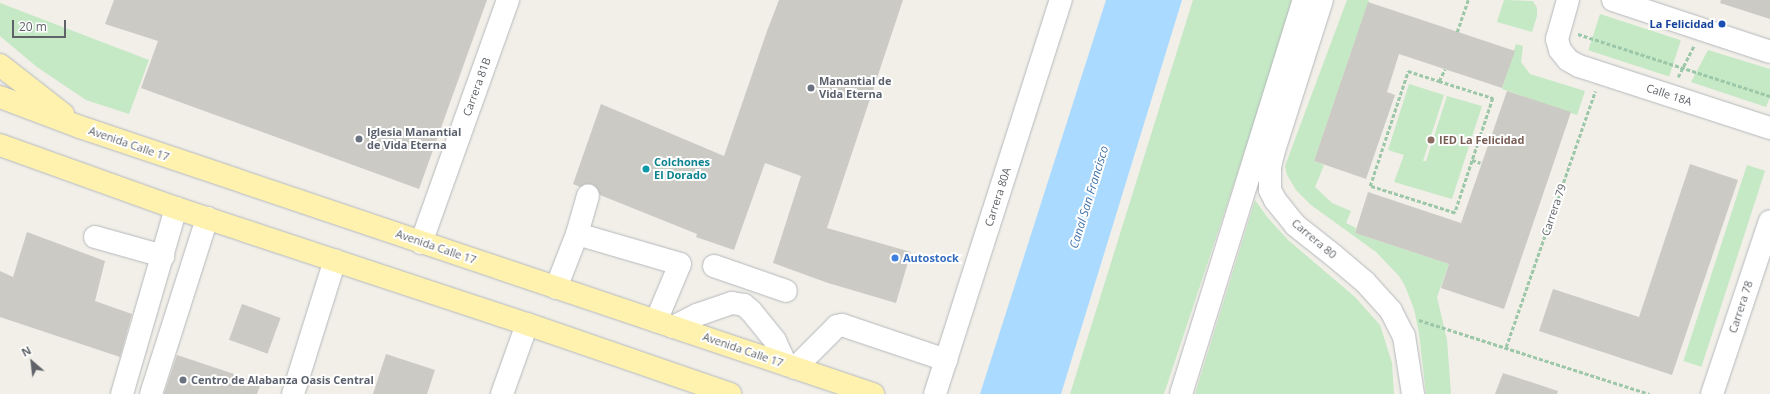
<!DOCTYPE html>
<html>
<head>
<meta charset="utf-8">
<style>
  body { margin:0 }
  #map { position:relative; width:1770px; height:394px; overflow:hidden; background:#f1efe8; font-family:"Open Sans",sans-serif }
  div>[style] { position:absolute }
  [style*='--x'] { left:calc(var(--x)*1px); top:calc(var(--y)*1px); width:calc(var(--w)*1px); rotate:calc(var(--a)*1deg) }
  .green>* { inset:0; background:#c5e8c5; transform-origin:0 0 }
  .water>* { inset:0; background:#aadaff }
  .building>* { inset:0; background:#cccac5; transform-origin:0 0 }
  .path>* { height:2.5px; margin-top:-1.25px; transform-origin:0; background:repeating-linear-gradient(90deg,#9cc7a9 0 4px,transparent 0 6px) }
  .roads { filter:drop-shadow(0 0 1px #b5b8bc) drop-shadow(0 0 1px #b5b8bc) }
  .minor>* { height:22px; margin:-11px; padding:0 11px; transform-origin:11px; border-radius:11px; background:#fff }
  .major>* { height:22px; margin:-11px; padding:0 11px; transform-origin:11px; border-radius:11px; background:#fff2af }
  .dots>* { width:11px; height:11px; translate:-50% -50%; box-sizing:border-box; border:2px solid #fff; border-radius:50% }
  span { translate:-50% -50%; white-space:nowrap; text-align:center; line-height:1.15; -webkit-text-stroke:4px #fff; paint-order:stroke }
  .transit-label { font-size:11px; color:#164399; font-weight:700 }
  .right { translate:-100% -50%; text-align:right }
  .worship-label { font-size:11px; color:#5b616d; font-weight:700 }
  .left { translate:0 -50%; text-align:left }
  .street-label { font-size:11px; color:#5f6368 }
  .education-label { font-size:11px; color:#785e54; font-weight:700 }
  .culture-label { font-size:11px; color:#0d838f; font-weight:700 }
  .shop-label { font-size:11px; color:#366cbe; font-weight:700 }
  .water-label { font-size:12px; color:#4174aa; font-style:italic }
  .north { position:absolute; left:12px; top:342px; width:40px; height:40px; -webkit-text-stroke:3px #fff; paint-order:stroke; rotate:332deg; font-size:11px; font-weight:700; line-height:16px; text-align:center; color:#5f6368 }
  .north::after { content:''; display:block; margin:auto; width:14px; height:18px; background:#5f6368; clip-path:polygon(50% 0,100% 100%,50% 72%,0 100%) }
  .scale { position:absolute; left:12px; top:20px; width:54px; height:18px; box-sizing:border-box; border:2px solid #5f6368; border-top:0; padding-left:5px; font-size:12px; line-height:14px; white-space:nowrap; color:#5f6368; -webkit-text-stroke:3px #fff; paint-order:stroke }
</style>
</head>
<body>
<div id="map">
  <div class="green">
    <div style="clip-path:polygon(1193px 0,1295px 0,1164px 394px,1070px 394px)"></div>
    <div style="clip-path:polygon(1347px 0,1369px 0,1314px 161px,1324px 165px,1315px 187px,1332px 203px,1351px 211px,1346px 223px,1356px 228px,1355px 233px,1449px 264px,1437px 297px,1447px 340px,1451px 394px,1426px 394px,1419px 333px,1414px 309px,1405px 286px,1399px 276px,1376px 252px,1311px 205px,1296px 190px,1287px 175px,1285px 166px)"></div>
    <div style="clip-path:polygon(1504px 0,1533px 1px,1537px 8px,1537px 16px,1532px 32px,1497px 22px)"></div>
    <div style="clip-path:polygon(0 3px,149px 60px,129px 114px,86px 100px,37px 67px,0 36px)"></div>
    <div style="left:1600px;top:14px;width:85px;height:38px;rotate:18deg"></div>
    <div style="clip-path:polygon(1516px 44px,1523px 46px,1521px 62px,1530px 74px,1585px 91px,1577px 115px,1502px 89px)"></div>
    <div style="clip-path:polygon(1708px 50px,1770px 69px,1770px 97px,1766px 107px,1691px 82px)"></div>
    <div style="clip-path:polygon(1409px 84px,1444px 95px,1423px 161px,1426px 161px,1447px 96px,1482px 106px,1452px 199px,1394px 182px,1404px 155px,1388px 150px)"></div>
    <div style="left:1747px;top:165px;width:19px;height:206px;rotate:18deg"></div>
    <div style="clip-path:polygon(1255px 200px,1268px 218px,1288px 240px,1355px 297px,1380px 325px,1392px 363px,1394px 394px,1195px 394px)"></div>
  </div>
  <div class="water">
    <div style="clip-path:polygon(1106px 0,1182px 0,1061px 394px,980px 394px)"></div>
  </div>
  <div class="building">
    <div style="clip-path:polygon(114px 0,487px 0,419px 189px,141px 88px,158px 41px,105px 24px)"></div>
    <div style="clip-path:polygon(779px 0,903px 0,827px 228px,911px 252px,896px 303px,828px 283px,773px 263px,801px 176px,765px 163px,734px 250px,696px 237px,697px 234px,600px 195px,597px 188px,592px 184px,585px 184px,580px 187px,573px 184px,601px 104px,724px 156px,767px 31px)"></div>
    <div style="clip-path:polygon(1721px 0,1770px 0,1770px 19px,1720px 3px)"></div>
    <div style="clip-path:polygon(1368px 2px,1515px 51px,1502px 88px,1399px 54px,1387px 92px,1395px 95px,1366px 179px,1314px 161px)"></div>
    <div style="clip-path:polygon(1507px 91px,1571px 112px,1504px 309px,1441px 288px,1449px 264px,1355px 233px,1368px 192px,1461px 223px)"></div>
    <div style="clip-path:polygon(1690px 164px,1738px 180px,1672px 375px,1539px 331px,1553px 289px,1639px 317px)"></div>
    <div style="clip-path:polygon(27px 232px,105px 261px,95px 301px,132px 314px,120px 357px,0 317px,0 271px,13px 277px)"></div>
    <div style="left:242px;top:304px;width:41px;height:38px;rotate:20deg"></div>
    <div style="clip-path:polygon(386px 354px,435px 370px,427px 394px,373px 394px)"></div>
    <div style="clip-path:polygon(177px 355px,261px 383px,257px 394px,164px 394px)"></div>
    <div style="clip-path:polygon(1503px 373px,1558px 391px,1557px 394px,1495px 394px)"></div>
  </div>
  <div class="path">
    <div style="--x:1457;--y:32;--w:34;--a:-71"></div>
    <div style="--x:1578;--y:34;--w:202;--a:17.9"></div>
    <div style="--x:1678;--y:77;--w:35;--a:-63"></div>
    <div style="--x:1439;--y:81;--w:57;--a:17.5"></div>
    <div style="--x:1493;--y:98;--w:121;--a:108.3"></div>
    <div style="--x:1455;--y:213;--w:89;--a:-162.4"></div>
    <div style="--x:1370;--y:186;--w:121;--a:-71.7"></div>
    <div style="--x:1408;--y:71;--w:33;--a:18"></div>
    <div style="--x:1439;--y:81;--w:13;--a:-63"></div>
    <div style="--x:1472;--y:160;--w:9;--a:18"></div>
    <div style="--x:1419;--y:320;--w:242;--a:17.8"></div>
    <div style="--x:1506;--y:347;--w:271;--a:-70.8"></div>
  </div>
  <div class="roads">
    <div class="minor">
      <div style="--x:1322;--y:0;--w:162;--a:107.7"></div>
      <div style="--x:1273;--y:154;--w:13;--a:103"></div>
      <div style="--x:1270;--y:167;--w:23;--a:90"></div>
      <div style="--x:1270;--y:190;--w:11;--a:63"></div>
      <div style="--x:1275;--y:200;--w:32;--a:51"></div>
      <div style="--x:1295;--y:225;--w:48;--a:38.3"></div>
      <div style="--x:1333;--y:255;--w:42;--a:40.2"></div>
      <div style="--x:1365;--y:282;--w:39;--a:48"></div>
      <div style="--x:1391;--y:311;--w:28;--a:63"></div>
      <div style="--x:1404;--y:336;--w:59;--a:81.2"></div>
      <div style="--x:1568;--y:0;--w:41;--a:105.8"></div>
      <div style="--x:1557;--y:39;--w:11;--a:75"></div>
      <div style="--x:1560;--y:50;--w:13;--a:51"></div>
      <div style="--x:1568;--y:60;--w:13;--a:29"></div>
      <div style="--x:1579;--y:66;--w:201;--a:18"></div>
      <div style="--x:1613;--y:0;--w:165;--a:18.3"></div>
      <div style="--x:577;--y:234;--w:107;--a:16.2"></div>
      <div style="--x:680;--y:264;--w:62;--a:112.8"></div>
      <div style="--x:95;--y:237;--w:71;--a:15.6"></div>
      <div style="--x:421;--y:243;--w:258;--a:-70.3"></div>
      <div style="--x:714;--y:266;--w:76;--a:19.1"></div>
      <div style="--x:556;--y:288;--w:58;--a:-68.7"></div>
      <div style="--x:577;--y:234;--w:40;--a:-74"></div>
      <div style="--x:673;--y:327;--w:27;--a:-27"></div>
      <div style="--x:697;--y:315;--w:37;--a:-19"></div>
      <div style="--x:732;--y:303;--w:12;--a:9"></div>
      <div style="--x:744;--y:305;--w:9;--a:41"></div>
      <div style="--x:751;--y:311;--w:38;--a:51"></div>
      <div style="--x:775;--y:341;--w:26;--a:65"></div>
      <div style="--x:795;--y:368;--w:59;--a:-45"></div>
      <div style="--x:837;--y:326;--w:5;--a:-11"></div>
      <div style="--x:842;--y:325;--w:110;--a:18.6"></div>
      <div style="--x:122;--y:394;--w:194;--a:-73.8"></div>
      <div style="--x:151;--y:394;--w:185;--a:-72.3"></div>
      <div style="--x:293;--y:394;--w:140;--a:-72.6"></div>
      <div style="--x:502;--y:394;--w:74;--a:-70.3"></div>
      <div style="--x:935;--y:394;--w:414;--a:-72.3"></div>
      <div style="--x:1181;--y:394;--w:413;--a:-72.7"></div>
      <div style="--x:1712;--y:394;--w:182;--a:-71.5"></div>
    </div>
    <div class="major">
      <div style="--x:0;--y:65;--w:80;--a:37.9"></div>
      <div style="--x:0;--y:97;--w:85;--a:20.6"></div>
      <div style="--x:80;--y:127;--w:837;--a:18.61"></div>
      <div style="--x:0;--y:145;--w:187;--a:19.7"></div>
      <div style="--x:176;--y:208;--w:370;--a:18.3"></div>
      <div style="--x:527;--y:324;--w:215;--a:19"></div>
    </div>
  </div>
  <div class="dots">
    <div style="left:1722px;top:24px;background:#1a4fb4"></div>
    <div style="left:811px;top:88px;background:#6b7280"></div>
    <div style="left:359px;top:139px;background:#6b7280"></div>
    <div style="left:1431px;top:140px;background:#8d6e63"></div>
    <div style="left:646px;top:169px;background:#0f9aa8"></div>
    <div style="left:895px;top:258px;background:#3f7fe0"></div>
    <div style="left:183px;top:380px;background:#6b7280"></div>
  </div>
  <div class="transit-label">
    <span class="right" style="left:1714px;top:24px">La Felicidad</span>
  </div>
  <div class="worship-label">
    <span class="left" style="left:819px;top:88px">Manantial de<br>Vida Eterna</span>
    <span class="left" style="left:367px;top:139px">Iglesia Manantial<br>de Vida Eterna</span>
    <span class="left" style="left:191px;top:380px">Centro de Alabanza Oasis Central</span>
  </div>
  <div class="street-label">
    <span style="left:477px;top:87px;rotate:-70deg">Carrera 81B</span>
    <span style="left:1669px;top:95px;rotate:18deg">Calle 18A</span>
    <span style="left:129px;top:144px;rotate:19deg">Avenida Calle 17</span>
    <span style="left:998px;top:197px;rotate:-72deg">Carrera 80A</span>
    <span style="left:1554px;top:210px;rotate:-71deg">Carrera 79</span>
    <span style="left:1314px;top:239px;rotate:40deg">Carrera 80</span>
    <span style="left:436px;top:247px;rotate:19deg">Avenida Calle 17</span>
    <span style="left:1741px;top:307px;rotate:-72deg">Carrera 78</span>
    <span style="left:743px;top:350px;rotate:19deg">Avenida Calle 17</span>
  </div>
  <div class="education-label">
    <span class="left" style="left:1439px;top:140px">IED La Felicidad</span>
  </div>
  <div class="culture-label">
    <span class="left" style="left:654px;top:169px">Colchones<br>El Dorado</span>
  </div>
  <div class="shop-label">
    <span class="left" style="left:903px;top:258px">Autostock</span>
  </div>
  <div class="water-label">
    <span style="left:1089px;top:197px;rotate:-73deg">Canal San Francisco</span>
  </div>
  <div class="north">N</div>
  <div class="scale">20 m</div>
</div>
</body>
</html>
